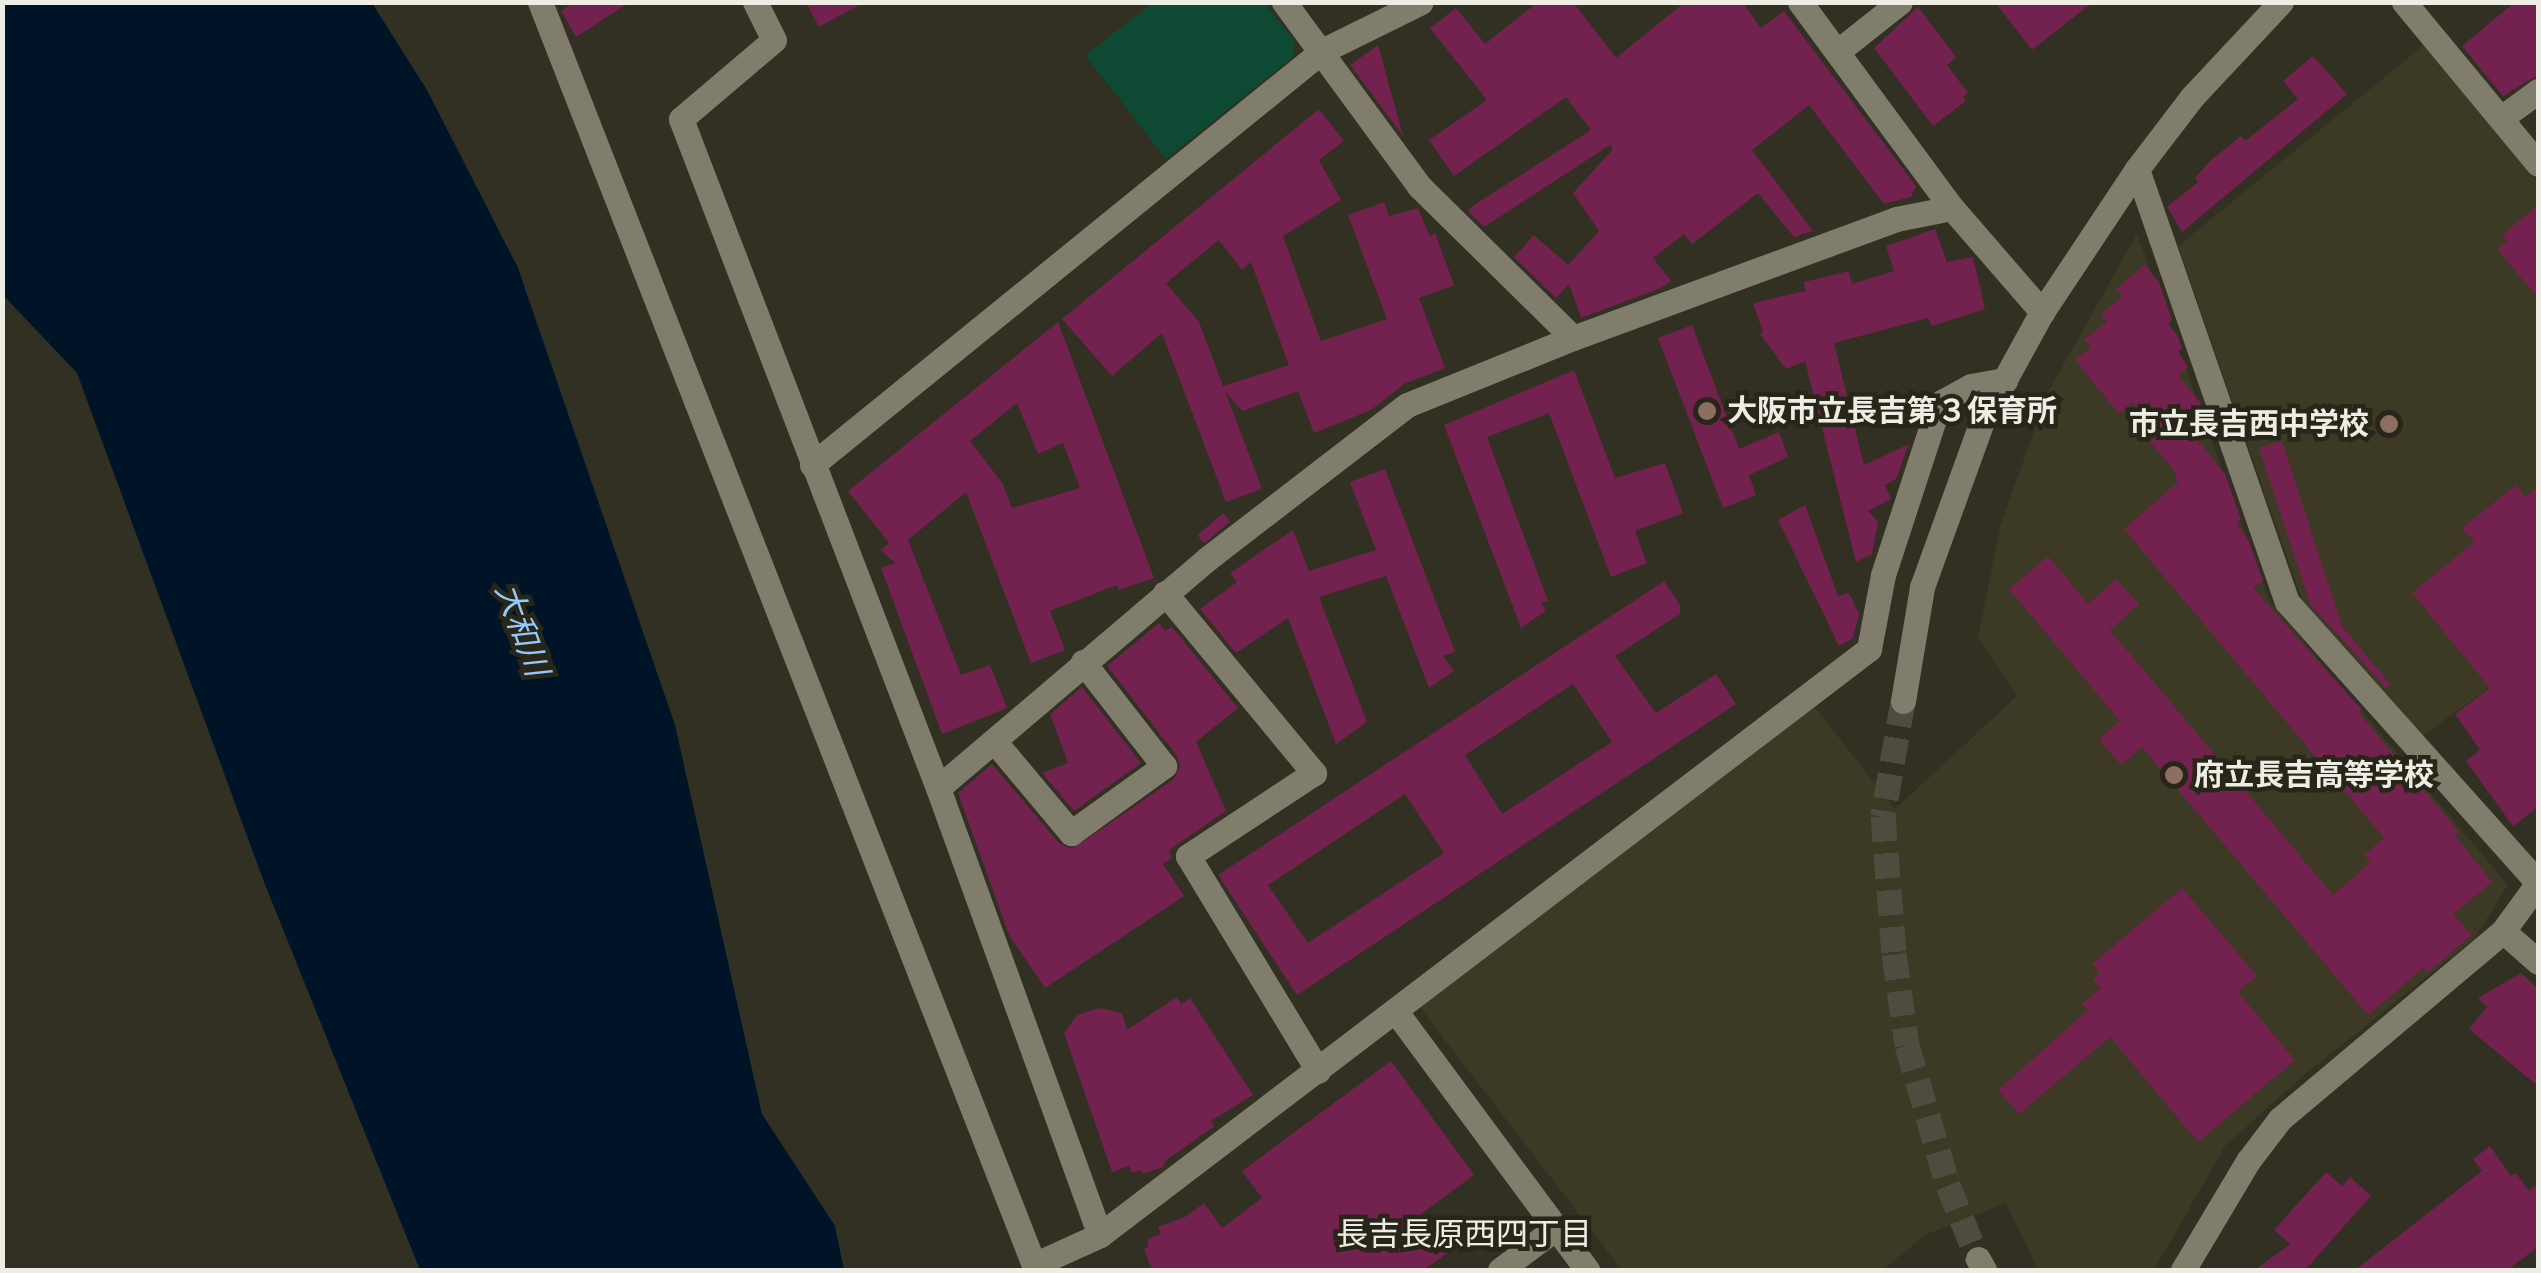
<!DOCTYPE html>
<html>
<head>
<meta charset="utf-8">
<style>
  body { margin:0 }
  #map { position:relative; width:2541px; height:1273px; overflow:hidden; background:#323022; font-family:Karla,"Noto Sans JP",sans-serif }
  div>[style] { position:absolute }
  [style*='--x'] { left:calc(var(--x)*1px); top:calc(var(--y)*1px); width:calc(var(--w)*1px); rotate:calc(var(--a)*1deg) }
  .built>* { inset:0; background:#3c3924 }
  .green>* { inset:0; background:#0e4933 }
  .water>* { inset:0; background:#001428 }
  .building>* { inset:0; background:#73214e; transform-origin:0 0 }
  .tertiary-tunnel>* { height:25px; margin-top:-12.5px; transform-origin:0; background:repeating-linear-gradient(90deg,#4e4c3f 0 25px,transparent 0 37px) }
  .minor>* { height:25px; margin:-12.5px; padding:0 12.5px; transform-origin:12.5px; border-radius:12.5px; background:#807d6d }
  .tertiary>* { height:25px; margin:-12.5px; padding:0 12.5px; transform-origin:12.5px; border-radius:12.5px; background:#807d6d }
  .dots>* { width:28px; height:28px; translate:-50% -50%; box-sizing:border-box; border:5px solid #282618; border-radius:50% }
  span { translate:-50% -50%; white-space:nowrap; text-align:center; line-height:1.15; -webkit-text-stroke:9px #282618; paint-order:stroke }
  .poi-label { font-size:30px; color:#eeede4; font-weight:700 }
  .left { translate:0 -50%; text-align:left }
  .right { translate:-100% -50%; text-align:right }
  .water-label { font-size:32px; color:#93c9fd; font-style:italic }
  .neighbourhood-label { font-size:32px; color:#eeede4 }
  .frame { position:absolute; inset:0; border:5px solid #eeede4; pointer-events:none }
</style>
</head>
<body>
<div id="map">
  <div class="built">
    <div style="clip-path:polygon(2425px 44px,2538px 183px,2538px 667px,2530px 658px,2421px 737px,2303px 603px,2178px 246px)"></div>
    <div style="clip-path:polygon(2137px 234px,2270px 602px,2508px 885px,2474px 939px,2304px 1075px,2225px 1146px,2154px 1270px,2038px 1270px,2006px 1203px,1927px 1234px,1882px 1270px,1622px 1270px,1418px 1005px,1813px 705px,1895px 809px,2017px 696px,1978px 638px,2000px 526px,2048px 392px)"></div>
  </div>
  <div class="green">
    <div style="clip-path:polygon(1153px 3px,1264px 3px,1294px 40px,1293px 57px,1166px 159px,1085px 55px)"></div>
  </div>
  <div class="water">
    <div style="clip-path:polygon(3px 2px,372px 3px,427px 90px,518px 268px,675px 725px,762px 1114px,835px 1226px,844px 1270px,420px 1270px,264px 882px,77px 373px,3px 295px)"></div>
  </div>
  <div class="building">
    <div style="clip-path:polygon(574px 2px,630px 2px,576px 37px,561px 11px)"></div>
    <div style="clip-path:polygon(806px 2px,865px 2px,819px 27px)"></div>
    <div style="clip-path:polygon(1538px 2px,1573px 2px,1616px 58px,1685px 2px,1742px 2px,1761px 28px,1784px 11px,1916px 186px,1911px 197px,1884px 204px,1809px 105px,1752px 150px,1813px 231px,1794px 237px,1758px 193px,1692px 244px,1684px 234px,1653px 258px,1671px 281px,1661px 288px,1581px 318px,1569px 284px,1556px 298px,1514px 257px,1534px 235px,1568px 265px,1599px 231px,1573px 193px,1613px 149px,1610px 145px,1484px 227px,1468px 211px,1474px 205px,1591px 130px,1566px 97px,1454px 176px,1429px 140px,1487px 100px,1430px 28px,1456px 8px,1485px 44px)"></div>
    <div style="clip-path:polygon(1995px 2px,2093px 2px,2032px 50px)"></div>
    <div style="clip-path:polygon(2515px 2px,2538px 2px,2538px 75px,2503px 96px,2462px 46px)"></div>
    <div style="clip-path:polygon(1918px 7px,1956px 57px,1947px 65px,1968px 93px,1963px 97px,1966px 101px,1933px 126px,1874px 48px)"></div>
    <div style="clip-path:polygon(1378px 45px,1403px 136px,1350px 65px)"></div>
    <div style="clip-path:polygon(2313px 56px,2347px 94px,2182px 232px,2167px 207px,2198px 182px,2195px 178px,2210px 161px,2241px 136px,2245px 141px,2298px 99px,2283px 81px)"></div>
    <div style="clip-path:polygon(evenodd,1319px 109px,1344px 141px,1319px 160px,1341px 200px,1283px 236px,1321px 341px,1387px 319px,1348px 215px,1384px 202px,1389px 216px,1418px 208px,1430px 237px,1435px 233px,1454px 285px,1419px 298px,1445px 368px,1404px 384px,1371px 410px,1314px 433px,1298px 391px,1242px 411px,1225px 391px,1262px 489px,1226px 502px,1162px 333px,1112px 376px,1062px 319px,1319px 109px,1219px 240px,1242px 270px,1251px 262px,1289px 365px,1223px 386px,1199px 322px,1166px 283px,1219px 240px)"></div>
    <div style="clip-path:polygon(2538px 205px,2538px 298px,2497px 249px,2507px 241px,2502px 235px)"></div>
    <div style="clip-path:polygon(1935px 229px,1947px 262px,1973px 257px,1985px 309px,1932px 326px,1928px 318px,1834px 343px,1864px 465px,1909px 444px,1896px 479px,1885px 485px,1891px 499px,1868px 511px,1878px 522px,1872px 554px,1856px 562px,1805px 361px,1786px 369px,1760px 334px,1763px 332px,1753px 303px,1805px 291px,1804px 282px,1849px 271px,1852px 284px,1894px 271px,1886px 246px)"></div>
    <div style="clip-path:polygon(2144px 265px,2159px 282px,2172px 320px,2168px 324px,2177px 335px,2182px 348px,2178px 352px,2188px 367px,2178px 375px,2200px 402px,2209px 425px,2195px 437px,2225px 474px,2241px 519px,2236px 523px,2248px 539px,2263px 581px,2253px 588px,2362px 710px,2359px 713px,2459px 832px,2455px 836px,2492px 882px,2453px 914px,2472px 935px,2427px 973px,2423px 968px,2368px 1015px,2142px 747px,2121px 765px,2099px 739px,2120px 721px,2009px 589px,2048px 556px,2088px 604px,2116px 579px,2139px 604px,2110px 630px,2333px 895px,2370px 863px,2364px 855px,2384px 838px,2124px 529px,2178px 482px,2174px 477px,2177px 474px,2150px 442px,2159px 433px,2132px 403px,2119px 414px,2075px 360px,2091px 347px,2084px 339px,2107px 322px,2101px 314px,2122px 296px,2116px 289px)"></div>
    <div style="clip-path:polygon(evenodd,1058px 322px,1154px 578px,1118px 590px,1117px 585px,1050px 611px,1065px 650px,1031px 663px,966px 492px,908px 540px,961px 675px,990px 665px,1007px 708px,942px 734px,881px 568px,895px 563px,881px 550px,889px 543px,848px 491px,1058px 322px,1017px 403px,1038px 454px,1063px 443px,1080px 488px,1012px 508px,1003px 484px,970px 441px,1017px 403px)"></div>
    <div style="clip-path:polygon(1692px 325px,1739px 449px,1779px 432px,1788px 457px,1749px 475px,1756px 495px,1723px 508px,1658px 338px)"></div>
    <div style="clip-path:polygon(1574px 370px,1615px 478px,1665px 463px,1683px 513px,1635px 531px,1647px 563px,1611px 577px,1549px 413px,1487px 437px,1548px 601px,1541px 603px,1546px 611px,1521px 628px,1444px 425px)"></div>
    <div style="clip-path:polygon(2282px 441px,2342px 626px,2390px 684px,2386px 688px,2310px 604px,2259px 448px)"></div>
    <div style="clip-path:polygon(1385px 469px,1455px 652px,1443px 656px,1454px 671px,1429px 688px,1386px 576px,1319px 597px,1367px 722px,1336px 744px,1288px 618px,1236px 653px,1200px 609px,1237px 582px,1230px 573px,1293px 530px,1309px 571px,1376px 550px,1350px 482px)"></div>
    <div style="clip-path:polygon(2516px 485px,2525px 497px,2538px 486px,2538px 807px,2513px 826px,2466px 761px,2480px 750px,2455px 714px,2490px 688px,2412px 593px,2474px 542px,2462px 528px)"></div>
    <div style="clip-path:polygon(1805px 505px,1838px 596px,1849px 593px,1859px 614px,1853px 638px,1839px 646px,1778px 520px)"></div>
    <div style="left:1223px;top:513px;width:11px;height:34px;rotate:49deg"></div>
    <div style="clip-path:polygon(evenodd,1664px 581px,1680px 605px,1680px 614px,1615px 656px,1656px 713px,1716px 674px,1736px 704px,1297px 995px,1218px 875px,1664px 581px,1573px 684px,1612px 742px,1502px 814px,1465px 755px,1573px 684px,1664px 581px,1405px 794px,1444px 853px,1308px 943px,1268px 885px,1405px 794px)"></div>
    <div style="clip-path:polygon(1159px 623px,1165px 631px,1172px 627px,1238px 708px,1196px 742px,1226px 811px,1169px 850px,1172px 858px,1163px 864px,1184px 896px,1045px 988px,1009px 935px,958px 793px,992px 764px,1059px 843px,1072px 849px,1174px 779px,1180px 765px,1177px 756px,1107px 666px)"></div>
    <div style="clip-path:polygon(1082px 687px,1141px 763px,1074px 811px,1042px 773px,1068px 763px,1050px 714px)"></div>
    <div style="clip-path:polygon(2182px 888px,2257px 976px,2238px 992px,2295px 1060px,2198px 1142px,2110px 1037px,2019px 1114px,1998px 1090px,2088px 1010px,2082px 1004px,2101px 988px,2093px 979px,2100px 973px,2092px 964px)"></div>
    <div style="clip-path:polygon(2521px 973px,2538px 989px,2538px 1086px,2469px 1029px,2487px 1007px,2478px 998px)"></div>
    <div style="clip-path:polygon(1177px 997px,1181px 1004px,1190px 998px,1253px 1095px,1211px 1121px,1215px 1126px,1166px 1160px,1163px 1167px,1143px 1174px,1141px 1170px,1132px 1173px,1129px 1166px,1112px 1172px,1064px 1033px,1077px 1015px,1099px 1008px,1122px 1013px,1127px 1030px)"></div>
    <div style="clip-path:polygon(1391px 1061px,1474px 1175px,1421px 1214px,1449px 1252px,1423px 1270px,1152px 1270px,1144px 1249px,1148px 1247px,1148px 1239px,1161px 1234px,1158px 1227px,1185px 1217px,1204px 1203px,1222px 1228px,1262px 1198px,1242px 1171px)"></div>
    <div style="clip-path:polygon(2490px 1146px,2511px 1176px,2516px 1173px,2529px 1191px,2538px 1184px,2538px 1247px,2507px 1270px,2355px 1270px,2482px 1171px,2473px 1159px)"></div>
    <div style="clip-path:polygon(2326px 1172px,2342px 1186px,2350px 1177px,2371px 1196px,2305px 1270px,2255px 1270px,2290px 1244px,2274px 1230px)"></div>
  </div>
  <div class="tertiary-tunnel">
    <div style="--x:1903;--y:701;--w:117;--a:99.9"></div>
    <div style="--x:1883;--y:816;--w:138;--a:85.4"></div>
    <div style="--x:1894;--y:954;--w:92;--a:81.9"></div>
    <div style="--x:1907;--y:1045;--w:146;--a:73.7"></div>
    <div style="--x:1948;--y:1185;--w:80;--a:67.9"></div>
  </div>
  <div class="minor">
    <div style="--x:540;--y:2;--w:1362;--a:68.64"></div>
    <div style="--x:755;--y:2;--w:42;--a:63.4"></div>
    <div style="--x:774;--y:40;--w:122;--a:139.7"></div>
    <div style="--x:681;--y:119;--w:717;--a:68.99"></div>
    <div style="--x:938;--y:788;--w:475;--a:70.1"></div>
    <div style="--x:1284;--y:2;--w:228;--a:53.7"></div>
    <div style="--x:1419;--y:186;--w:216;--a:44.6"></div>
    <div style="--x:1800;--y:2;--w:256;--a:53.6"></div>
    <div style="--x:1952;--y:208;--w:138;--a:49.1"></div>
    <div style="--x:2404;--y:2;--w:210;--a:50.4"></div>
    <div style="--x:1837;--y:52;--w:80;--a:-38.4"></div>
    <div style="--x:2501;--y:118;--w:46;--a:-36.1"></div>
    <div style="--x:2137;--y:169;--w:458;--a:70.9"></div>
    <div style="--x:2287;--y:602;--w:377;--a:48.2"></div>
    <div style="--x:812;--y:465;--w:657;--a:-39.07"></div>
    <div style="--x:1322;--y:51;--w:110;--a:-26.3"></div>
    <div style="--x:1165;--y:593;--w:234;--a:50.4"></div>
    <div style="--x:1314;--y:773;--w:151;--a:146.6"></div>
    <div style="--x:1188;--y:856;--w:251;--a:58.8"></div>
    <div style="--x:995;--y:742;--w:119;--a:50.1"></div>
    <div style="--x:1071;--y:833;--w:115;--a:-35.8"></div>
    <div style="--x:1164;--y:766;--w:132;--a:-127.9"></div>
    <div style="--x:938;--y:788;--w:353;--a:-40.4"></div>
    <div style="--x:1207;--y:559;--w:252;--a:-37.6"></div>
    <div style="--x:1407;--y:405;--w:179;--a:-22"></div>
    <div style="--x:1573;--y:338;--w:344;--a:-20.2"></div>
    <div style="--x:1896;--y:219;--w:57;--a:-11.1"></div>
    <div style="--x:2503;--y:931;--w:47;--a:41.5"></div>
    <div style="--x:1397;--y:1013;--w:320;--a:53.5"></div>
    <div style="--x:1034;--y:1265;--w:72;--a:-24.4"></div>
    <div style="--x:1100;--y:1235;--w:967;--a:-37.31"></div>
    <div style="--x:1869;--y:649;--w:75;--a:-79.3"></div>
    <div style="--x:1883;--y:575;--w:170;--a:-71.9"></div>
    <div style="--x:1936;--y:413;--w:13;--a:-61"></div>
    <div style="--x:1942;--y:402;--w:33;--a:-29"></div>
    <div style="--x:1971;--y:386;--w:35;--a:-10"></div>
    <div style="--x:1500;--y:1270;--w:70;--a:-36.9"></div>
  </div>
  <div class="tertiary">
    <div style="--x:1903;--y:701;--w:116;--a:-80.5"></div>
    <div style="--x:1922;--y:587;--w:177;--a:-70.1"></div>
    <div style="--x:1982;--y:421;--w:124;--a:-61.2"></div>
    <div style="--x:2042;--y:312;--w:172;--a:-56.4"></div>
    <div style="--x:2137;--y:169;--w:91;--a:-52.6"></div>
    <div style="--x:2192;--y:97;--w:130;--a:-46.9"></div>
    <div style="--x:1978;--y:1259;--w:13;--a:61"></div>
    <div style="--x:2183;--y:1270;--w:127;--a:-59.2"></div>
    <div style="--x:2248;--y:1161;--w:53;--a:-52.7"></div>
    <div style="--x:2280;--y:1119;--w:292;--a:-40.1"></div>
    <div style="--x:2503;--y:931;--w:59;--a:-53.9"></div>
  </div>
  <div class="dots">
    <div style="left:1707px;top:411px;background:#8d6e63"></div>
    <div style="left:2389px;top:424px;background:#8d6e63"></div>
    <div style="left:2174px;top:775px;background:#8d6e63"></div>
  </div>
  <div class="poi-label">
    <span class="left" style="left:1727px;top:411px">大阪市立長吉第３保育所</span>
    <span class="right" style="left:2369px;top:424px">市立長吉西中学校</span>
    <span class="left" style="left:2194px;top:775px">府立長吉高等学校</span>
  </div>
  <div class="water-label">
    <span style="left:521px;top:630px;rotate:70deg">大和川</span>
  </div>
  <div class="neighbourhood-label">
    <span style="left:1464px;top:1235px">長吉長原西四丁目</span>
  </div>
  <div class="frame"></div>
</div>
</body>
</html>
